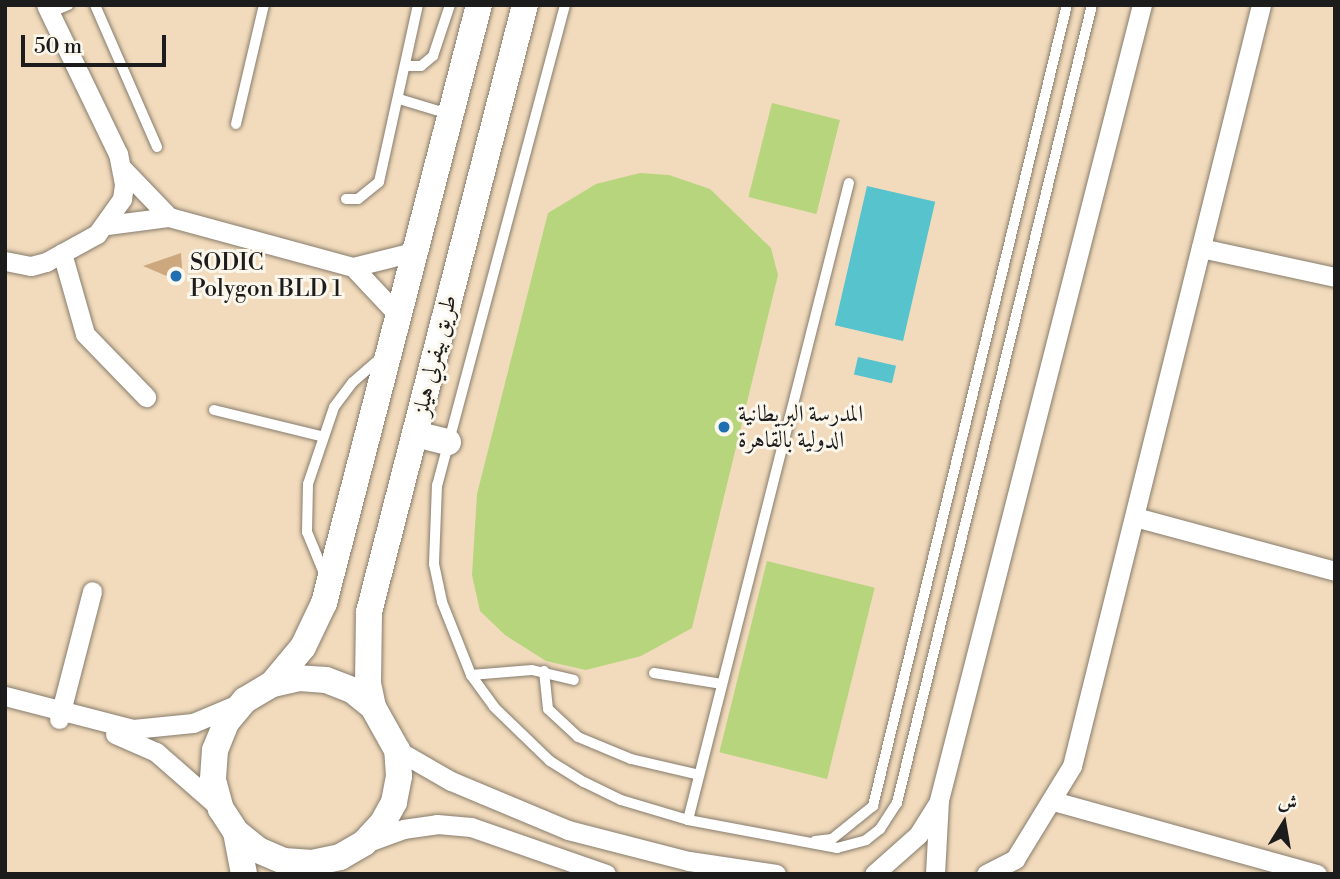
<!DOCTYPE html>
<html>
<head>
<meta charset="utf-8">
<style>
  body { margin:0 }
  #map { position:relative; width:1340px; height:879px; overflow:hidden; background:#f2dbbc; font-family:"Libre Bodoni",Amiri,serif }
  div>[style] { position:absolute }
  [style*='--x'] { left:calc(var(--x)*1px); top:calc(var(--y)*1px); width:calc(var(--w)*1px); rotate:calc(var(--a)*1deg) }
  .green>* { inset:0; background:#b6d57c; transform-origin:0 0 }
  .water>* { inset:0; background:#56c3cd; transform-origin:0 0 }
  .building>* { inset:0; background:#cda87f }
  .roads { filter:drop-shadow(0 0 2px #877c6c) drop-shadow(0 0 2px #877c6c) }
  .lane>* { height:10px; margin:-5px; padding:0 5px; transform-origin:5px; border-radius:5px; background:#fff }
  .street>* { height:19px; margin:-9.5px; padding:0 9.5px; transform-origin:9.5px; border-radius:9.5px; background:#fff }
  .secondary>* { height:26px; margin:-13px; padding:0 13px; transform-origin:13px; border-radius:13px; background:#fff }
  .dots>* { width:19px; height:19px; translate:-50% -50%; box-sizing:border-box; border:4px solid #fbf7ec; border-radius:50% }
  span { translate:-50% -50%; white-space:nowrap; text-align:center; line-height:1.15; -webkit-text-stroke:6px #fbf7ec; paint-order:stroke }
  .poi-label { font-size:23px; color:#1c1c1c }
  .left { translate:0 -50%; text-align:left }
  .street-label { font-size:23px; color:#1c1c1c }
  .frame { position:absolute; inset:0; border:7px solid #1c1c1c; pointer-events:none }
  .north { position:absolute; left:1249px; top:788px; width:70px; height:70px; -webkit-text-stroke:5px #fbf7ec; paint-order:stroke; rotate:11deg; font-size:19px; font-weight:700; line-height:28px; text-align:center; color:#1c1c1c }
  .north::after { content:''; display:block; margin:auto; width:24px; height:32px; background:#1c1c1c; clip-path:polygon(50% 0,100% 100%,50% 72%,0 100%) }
  .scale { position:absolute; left:21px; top:35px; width:145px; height:32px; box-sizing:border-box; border:4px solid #1c1c1c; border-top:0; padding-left:9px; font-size:21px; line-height:24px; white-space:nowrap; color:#1c1c1c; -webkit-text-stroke:5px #fbf7ec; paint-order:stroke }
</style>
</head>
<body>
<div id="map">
  <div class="green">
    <div style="left:772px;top:103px;width:70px;height:97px;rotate:14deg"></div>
    <div style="clip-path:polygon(640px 173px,669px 175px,710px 189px,771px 248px,778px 275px,692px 628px,641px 656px,586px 670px,546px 661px,505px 635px,480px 611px,472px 575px,477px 494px,548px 213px,596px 184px)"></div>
    <div style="left:767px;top:561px;width:111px;height:197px;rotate:14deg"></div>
  </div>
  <div class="water">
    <div style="left:867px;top:186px;width:70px;height:143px;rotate:13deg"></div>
    <div style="left:858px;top:357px;width:39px;height:18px;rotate:13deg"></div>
  </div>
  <div class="building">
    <div style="clip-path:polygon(181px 253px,183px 283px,143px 266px)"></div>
  </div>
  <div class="roads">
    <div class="lane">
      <div style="--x:95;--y:5;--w:155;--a:66.4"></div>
      <div style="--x:565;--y:5;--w:497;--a:104.9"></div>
      <div style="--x:437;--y:485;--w:79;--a:92.2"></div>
      <div style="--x:434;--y:564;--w:39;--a:78"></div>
      <div style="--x:442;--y:602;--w:79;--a:68.3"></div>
      <div style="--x:471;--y:675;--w:39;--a:54"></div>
      <div style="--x:494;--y:707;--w:78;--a:44"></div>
      <div style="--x:550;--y:761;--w:40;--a:32"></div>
      <div style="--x:584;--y:782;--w:41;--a:25.9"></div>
      <div style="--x:621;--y:800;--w:70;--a:16.6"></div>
      <div style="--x:688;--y:820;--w:152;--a:10.6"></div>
      <div style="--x:837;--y:848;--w:30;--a:-15"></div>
      <div style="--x:866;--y:840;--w:18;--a:-38"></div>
      <div style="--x:880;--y:829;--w:31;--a:-57"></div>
      <div style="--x:897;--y:803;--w:821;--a:-76.27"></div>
      <div style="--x:49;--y:13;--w:21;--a:-23"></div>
      <div style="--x:407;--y:66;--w:14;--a:0"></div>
      <div style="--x:421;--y:66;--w:16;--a:-40"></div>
      <div style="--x:433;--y:56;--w:54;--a:-71.6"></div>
      <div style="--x:399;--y:99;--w:52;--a:16.7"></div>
      <div style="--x:236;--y:124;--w:122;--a:-76.8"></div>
      <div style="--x:346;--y:199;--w:12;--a:0"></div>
      <div style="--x:358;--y:199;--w:27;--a:-39"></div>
      <div style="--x:379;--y:182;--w:181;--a:-77.6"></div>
      <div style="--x:214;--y:410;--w:110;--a:13.7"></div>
      <div style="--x:326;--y:578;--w:50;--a:-112.4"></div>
      <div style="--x:307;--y:532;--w:48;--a:-88.8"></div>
      <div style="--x:308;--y:484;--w:81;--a:-71.3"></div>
      <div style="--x:334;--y:407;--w:31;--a:-53"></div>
      <div style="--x:353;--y:382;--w:40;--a:-41"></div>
      <div style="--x:544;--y:671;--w:38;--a:84"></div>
      <div style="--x:548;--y:709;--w:41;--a:43"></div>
      <div style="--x:578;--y:737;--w:57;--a:22.5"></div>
      <div style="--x:631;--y:759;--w:70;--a:13.2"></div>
      <div style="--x:654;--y:673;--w:69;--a:9.2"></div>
      <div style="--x:471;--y:675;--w:61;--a:-4.7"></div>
      <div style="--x:532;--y:670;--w:43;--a:13.4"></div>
      <div style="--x:688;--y:820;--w:657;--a:-75.82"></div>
      <div style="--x:815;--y:841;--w:17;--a:-7"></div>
      <div style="--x:832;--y:839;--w:53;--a:-38.8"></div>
      <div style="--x:873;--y:806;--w:824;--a:-76.39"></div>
    </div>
    <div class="street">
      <div style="--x:123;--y:169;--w:66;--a:46.2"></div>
      <div style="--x:107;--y:225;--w:63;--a:-7.4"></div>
      <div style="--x:169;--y:217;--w:191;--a:15.2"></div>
      <div style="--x:353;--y:267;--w:66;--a:-14"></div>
      <div style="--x:1201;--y:248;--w:137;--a:12.2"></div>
      <div style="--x:62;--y:253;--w:84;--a:74.1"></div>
      <div style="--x:85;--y:334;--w:88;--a:45.9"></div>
      <div style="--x:5;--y:261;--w:26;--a:11"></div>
      <div style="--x:31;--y:266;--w:16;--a:-15"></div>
      <div style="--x:46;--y:262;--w:58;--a:-28.8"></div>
      <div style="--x:97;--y:234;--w:43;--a:-54.5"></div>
      <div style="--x:122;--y:199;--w:15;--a:-82"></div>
      <div style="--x:124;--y:184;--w:31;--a:-101"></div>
      <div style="--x:118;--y:154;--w:165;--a:-115.8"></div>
      <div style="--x:353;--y:267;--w:69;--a:46.8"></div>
      <div style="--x:1135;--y:517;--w:207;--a:15.1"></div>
      <div style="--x:5;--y:696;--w:132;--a:14.5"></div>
      <div style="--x:133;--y:729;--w:60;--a:-5.7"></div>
      <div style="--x:193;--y:723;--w:49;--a:-22.9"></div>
      <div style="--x:59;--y:719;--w:132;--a:-75.5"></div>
      <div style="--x:115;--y:734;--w:45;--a:23.7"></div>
      <div style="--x:156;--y:752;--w:85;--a:41.2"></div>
      <div style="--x:397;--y:750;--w:62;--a:29.9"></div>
      <div style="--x:451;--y:781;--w:127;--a:22.7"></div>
      <div style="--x:568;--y:830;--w:125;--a:14.4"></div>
      <div style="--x:689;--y:861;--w:88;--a:8.5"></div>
      <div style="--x:1053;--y:801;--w:274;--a:15.5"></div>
      <div style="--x:368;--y:842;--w:37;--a:-20"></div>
      <div style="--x:403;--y:829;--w:34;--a:-8"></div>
      <div style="--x:437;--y:824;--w:34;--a:5"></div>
      <div style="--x:471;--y:827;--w:143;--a:19.2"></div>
      <div style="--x:874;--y:874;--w:59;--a:-41.6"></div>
      <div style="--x:918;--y:835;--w:36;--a:-58"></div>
      <div style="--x:935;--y:874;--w:74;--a:-86.9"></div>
      <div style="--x:939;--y:800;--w:821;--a:-75.68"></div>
      <div style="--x:986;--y:874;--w:33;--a:-27"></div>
      <div style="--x:1015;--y:859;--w:109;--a:-58.5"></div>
      <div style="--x:1072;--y:766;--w:784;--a:-76.05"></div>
    </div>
    <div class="secondary">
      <div style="--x:415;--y:434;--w:34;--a:14"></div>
      <div style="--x:272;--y:684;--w:48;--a:-50"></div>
      <div style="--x:303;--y:647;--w:49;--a:-64.5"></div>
      <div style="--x:324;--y:603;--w:618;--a:-75.47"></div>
      <div style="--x:373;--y:707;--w:27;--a:-141"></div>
      <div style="--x:352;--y:690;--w:28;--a:-159"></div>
      <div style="--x:326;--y:680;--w:27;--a:-176"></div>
      <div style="--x:299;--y:678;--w:28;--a:167"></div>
      <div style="--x:272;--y:684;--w:31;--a:149"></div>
      <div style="--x:245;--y:700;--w:30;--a:130"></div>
      <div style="--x:226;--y:723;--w:29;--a:112"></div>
      <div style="--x:215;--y:750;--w:30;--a:94"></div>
      <div style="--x:213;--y:780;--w:30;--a:75"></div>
      <div style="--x:221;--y:809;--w:27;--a:57"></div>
      <div style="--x:236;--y:832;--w:28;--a:39"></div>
      <div style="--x:258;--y:850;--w:28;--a:23"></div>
      <div style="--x:284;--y:861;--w:28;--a:4"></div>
      <div style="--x:312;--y:863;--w:29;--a:-12"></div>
      <div style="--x:340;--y:857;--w:28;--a:-30"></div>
      <div style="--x:364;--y:843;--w:26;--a:-47"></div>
      <div style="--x:382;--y:824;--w:25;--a:-61"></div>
      <div style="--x:394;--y:802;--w:26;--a:-79"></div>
      <div style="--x:399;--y:776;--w:26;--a:-94"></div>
      <div style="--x:397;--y:750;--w:49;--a:-119.2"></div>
      <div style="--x:373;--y:707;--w:24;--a:-102"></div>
      <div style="--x:368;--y:684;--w:72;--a:-89.2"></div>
      <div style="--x:369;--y:612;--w:627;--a:-75.59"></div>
      <div style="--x:236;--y:832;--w:43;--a:79.2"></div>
    </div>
  </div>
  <div class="dots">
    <div style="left:176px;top:276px;background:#1f6fb2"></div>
    <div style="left:724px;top:427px;background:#1f6fb2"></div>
  </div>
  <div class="poi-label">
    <span class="left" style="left:190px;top:276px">SODIC<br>Polygon BLD 1</span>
    <span class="left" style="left:738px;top:427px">المدرسة البريطانية<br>الدولية بالقاهرة</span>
  </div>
  <div class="street-label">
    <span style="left:435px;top:355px;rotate:-76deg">طريق بيفرلي هيلز</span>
  </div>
  <div class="frame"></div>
  <div class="north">ش</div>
  <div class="scale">50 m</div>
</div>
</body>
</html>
